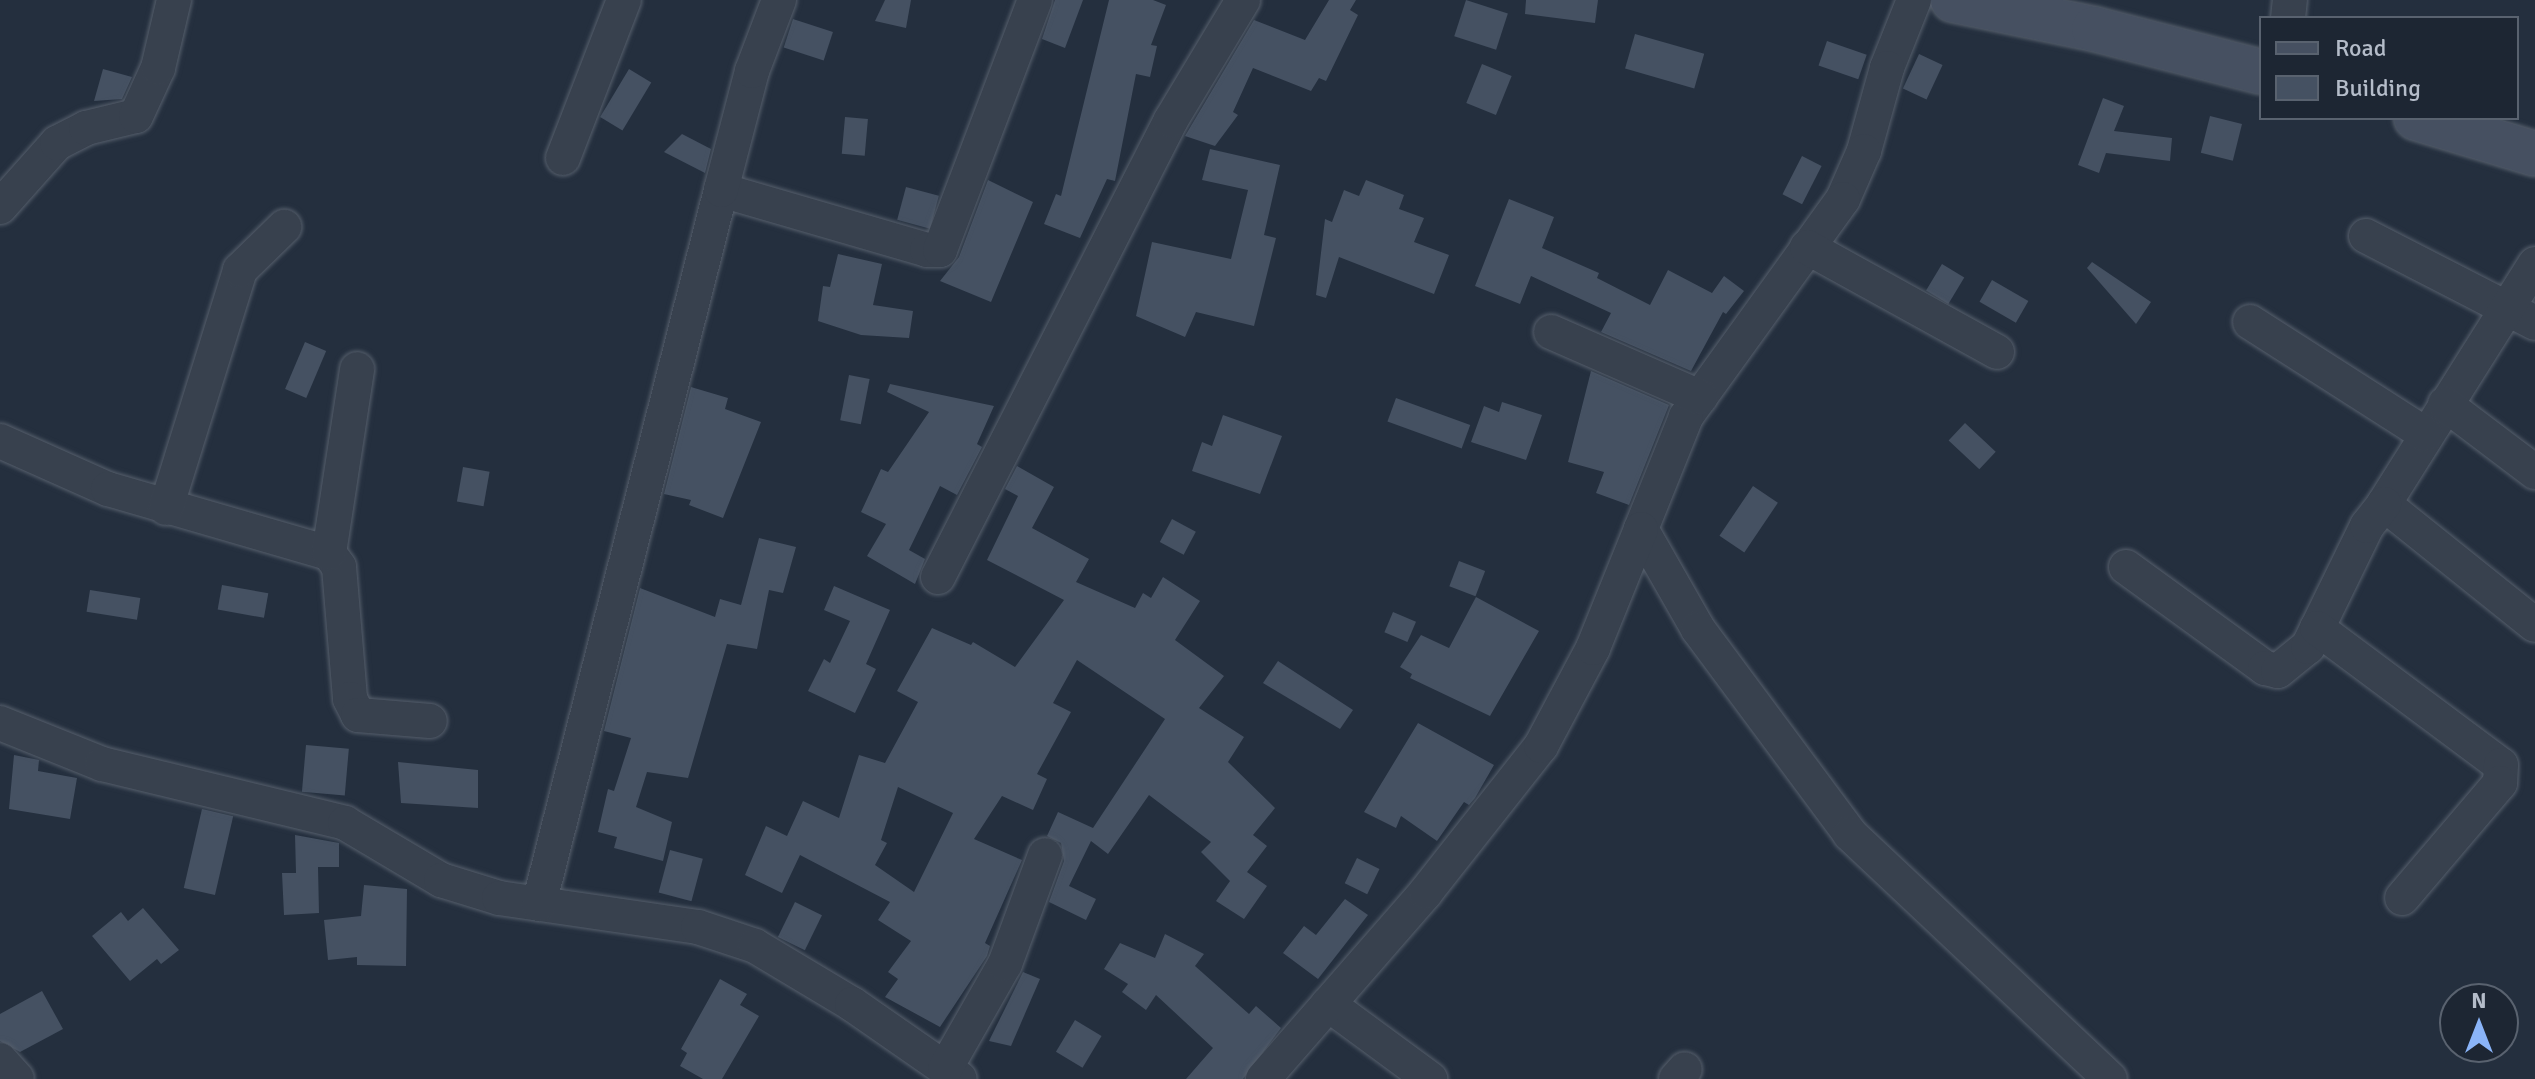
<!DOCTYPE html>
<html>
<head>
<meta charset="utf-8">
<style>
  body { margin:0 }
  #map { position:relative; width:2535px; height:1079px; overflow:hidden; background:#242f3e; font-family:Signika,sans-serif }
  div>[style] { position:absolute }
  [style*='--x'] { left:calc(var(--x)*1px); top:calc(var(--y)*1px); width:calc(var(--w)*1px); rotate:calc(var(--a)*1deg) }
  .building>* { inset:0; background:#455162; transform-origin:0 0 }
  .roads { filter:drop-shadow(0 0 2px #565f6c) drop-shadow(0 0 2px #565f6c) }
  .minor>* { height:34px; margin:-17px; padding:0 17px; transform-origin:17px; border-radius:17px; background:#38414e }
  .secondary>* { height:44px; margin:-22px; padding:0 22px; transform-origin:22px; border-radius:22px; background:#465061 }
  span { translate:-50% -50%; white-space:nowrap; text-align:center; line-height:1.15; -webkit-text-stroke:6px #1d2633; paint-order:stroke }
  .legend { position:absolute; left:2259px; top:16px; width:260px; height:104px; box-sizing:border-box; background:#1d2633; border:2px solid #59626f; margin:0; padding:10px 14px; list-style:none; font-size:24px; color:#b4bcc9 }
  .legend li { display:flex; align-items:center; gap:16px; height:40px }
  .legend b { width:40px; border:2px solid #59626f }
  .north { position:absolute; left:2439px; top:983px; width:80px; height:80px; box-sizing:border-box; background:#1d2633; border:2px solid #59626f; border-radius:50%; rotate:0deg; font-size:22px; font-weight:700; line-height:32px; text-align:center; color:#b4bcc9 }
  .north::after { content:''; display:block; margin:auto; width:28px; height:36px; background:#8ab4f8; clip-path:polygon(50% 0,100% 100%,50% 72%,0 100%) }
</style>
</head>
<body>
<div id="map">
  <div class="building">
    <div style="clip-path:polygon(885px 0,911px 0,906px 28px,875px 21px)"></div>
    <div style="clip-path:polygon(1055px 0,1083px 0,1065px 48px,1042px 39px)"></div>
    <div style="clip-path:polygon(1109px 0,1153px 0,1166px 5px,1151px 45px,1157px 46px,1150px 77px,1136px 74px,1115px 181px,1107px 179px,1080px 238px,1044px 224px,1056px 194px,1061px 196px)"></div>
    <div style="clip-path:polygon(1329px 0,1356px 0,1350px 10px,1358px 15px,1326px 81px,1319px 78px,1311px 91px,1253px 68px,1233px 112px,1238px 115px,1215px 146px,1185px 136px,1254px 20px,1305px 40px)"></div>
    <div style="left:1466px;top:0;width:44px;height:38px;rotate:18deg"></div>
    <div style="clip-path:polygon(1526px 0,1598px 0,1595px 23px,1525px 14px)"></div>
    <div style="left:793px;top:19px;width:42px;height:30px;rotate:18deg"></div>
    <div style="left:1635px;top:34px;width:72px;height:36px;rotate:16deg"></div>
    <div style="left:1827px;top:41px;width:42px;height:26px;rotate:19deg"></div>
    <div style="left:1919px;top:54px;width:26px;height:38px;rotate:25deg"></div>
    <div style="left:1482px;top:64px;width:32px;height:42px;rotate:22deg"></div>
    <div style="clip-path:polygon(103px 69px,132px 77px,122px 99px,94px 101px)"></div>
    <div style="left:629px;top:69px;width:26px;height:56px;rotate:31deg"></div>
    <div style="clip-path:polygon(2103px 98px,2124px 106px,2114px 131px,2172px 138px,2170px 161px,2106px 153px,2099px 173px,2078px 165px)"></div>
    <div style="left:2210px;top:116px;width:33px;height:38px;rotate:14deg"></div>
    <div style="left:845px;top:117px;width:23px;height:37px;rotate:5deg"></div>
    <div style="clip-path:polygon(682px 134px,711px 149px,705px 173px,664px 152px)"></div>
    <div style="clip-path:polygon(1210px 149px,1280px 165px,1264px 235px,1276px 238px,1254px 326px,1196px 312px,1185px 337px,1136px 316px,1152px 242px,1231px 259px,1248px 190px,1202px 180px)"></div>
    <div style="left:1802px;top:156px;width:22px;height:43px;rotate:27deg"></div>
    <div style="clip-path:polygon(988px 180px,1033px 202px,991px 302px,940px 281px,959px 257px)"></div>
    <div style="clip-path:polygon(1366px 180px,1404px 195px,1399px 209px,1424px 218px,1414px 242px,1449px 255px,1434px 294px,1339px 257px,1326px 298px,1316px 295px,1325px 219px,1332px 222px,1344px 190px,1359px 196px)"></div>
    <div style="left:906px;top:187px;width:34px;height:34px;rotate:15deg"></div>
    <div style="clip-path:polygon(1509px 199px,1554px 217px,1542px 248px,1599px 273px,1597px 278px,1650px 305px,1668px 270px,1712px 293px,1724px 276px,1744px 291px,1726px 314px,1723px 312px,1691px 371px,1601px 332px,1611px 313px,1531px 276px,1520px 304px,1475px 286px)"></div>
    <div style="clip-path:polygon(838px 254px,882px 264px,873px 305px,913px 311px,909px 338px,861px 335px,818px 321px,823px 286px,830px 287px)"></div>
    <div style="clip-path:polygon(2092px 262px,2151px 302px,2136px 324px,2087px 268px)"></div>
    <div style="left:1942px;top:264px;width:26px;height:31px;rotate:31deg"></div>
    <div style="left:1992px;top:280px;width:42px;height:25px;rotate:30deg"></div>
    <div style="left:305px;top:342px;width:23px;height:51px;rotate:23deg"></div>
    <div style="clip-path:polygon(1591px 371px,1669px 405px,1629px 505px,1596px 493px,1604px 472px,1568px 462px)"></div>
    <div style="left:849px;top:375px;width:21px;height:46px;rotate:11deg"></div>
    <div style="clip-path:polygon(890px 384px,994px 406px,977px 444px,982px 447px,957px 495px,940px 486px,909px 550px,925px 559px,915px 584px,867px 556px,886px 524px,861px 512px,881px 469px,888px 472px,929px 412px,887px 392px)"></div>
    <div style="clip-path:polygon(691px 387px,728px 398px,725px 409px,761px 422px,723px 518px,689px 505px,691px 500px,664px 494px)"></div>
    <div style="left:1396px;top:398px;width:79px;height:25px;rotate:20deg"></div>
    <div style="clip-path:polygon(1502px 402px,1542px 415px,1526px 460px,1471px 442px,1484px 406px,1499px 412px)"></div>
    <div style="clip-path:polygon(1223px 415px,1282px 436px,1260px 494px,1192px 471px,1202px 442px,1212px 446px)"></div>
    <div style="left:1965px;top:423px;width:42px;height:24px;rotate:43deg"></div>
    <div style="clip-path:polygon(evenodd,1017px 466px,1054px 487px,1032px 528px,1089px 559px,1076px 582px,1135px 608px,1143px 593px,1151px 598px,1163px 577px,1200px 601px,1175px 640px,1224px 676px,1199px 708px,1244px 737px,1228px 762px,1275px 808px,1253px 835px,1267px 846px,1247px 872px,1267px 886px,1244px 919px,1216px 901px,1230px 881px,1201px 852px,1211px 842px,1149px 795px,1108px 854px,1091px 841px,1069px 886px,1096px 899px,1086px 920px,1049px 902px,1064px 861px,1061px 843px,1047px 836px,1058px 812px,1093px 828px,1165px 719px,1077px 660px,1053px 703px,1071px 712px,1037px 774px,1047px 779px,1033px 810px,1002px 796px,974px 839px,1022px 860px,985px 943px,990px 946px,987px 956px,940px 1027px,885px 997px,898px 979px,888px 972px,911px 941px,878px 920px,890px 902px,800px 855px,782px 893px,745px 875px,766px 826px,787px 836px,803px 801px,839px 818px,859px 755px,885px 763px,918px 702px,897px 691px,932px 628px,971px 645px,973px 642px,1015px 667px,1064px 600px,987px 560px,1018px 496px,1005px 489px,1017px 466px,898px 787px,953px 813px,914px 892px,875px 865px,887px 843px,881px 840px,898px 787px)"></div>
    <div style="left:463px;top:467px;width:27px;height:35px;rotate:10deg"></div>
    <div style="left:1753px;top:486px;width:30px;height:60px;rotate:34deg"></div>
    <div style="left:1172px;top:519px;width:27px;height:26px;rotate:28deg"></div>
    <div style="clip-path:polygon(759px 538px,796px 547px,783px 593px,769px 590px,757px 649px,727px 644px,688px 778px,647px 772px,636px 807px,672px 822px,663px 861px,614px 848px,617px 837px,598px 832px,608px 789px,614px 791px,631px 738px,604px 731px,640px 588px,715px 617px,720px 599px,741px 605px)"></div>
    <div style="left:1459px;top:561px;width:28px;height:27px;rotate:21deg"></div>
    <div style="left:222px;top:585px;width:47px;height:25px;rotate:10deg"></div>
    <div style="clip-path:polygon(834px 586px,890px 610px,866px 664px,876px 669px,855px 713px,808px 691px,824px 659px,830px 663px,850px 621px,824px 610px)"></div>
    <div style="left:90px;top:590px;width:51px;height:22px;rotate:9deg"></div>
    <div style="clip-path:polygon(1476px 597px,1539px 631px,1490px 716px,1410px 678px,1412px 674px,1400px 667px,1421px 635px,1449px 648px)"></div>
    <div style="left:1393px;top:612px;width:25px;height:22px;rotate:23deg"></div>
    <div style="clip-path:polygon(1278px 661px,1353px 710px,1340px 729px,1263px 683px)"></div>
    <div style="clip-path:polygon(1418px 723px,1494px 765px,1475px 798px,1469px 805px,1464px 802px,1437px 841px,1401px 816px,1396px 828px,1364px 812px)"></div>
    <div style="left:306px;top:745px;width:43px;height:47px;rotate:5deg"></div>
    <div style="clip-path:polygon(14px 755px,39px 760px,38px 771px,77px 778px,70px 819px,9px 809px)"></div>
    <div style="clip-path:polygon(398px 762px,478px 770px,478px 808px,401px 803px)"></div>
    <div style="left:202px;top:809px;width:32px;height:81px;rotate:13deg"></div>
    <div style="clip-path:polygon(295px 835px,339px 843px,339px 867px,318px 867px,319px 913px,284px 915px,282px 873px,296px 873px)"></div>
    <div style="left:670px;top:850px;width:34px;height:44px;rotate:15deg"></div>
    <div style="left:1357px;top:858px;width:25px;height:28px;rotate:26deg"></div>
    <div style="clip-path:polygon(364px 885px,407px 889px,406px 966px,357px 965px,357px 957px,328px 960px,324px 920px,361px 916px)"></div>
    <div style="clip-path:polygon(1345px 899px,1368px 915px,1318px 979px,1283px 953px,1304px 926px,1316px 935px)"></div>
    <div style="left:795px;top:902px;width:30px;height:39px;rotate:26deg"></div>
    <div style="clip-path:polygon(143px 908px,179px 950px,161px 964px,157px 959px,130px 981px,92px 936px,121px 912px,128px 921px)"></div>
    <div style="clip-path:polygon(1165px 934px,1204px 954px,1195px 966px,1249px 1014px,1256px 1006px,1281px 1028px,1243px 1079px,1186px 1079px,1213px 1048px,1156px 995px,1146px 1010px,1122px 992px,1128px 984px,1104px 969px,1120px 943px,1155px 958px)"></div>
    <div style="clip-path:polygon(1023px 972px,1040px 979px,1011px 1046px,989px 1041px)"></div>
    <div style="clip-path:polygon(720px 979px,747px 994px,740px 1005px,759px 1016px,722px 1079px,703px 1079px,680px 1066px,687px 1053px,681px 1049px)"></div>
    <div style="clip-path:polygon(42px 991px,63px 1029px,20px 1052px,0 1041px,0 1014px)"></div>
    <div style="left:1075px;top:1020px;width:31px;height:37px;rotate:31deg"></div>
  </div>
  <div class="roads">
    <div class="minor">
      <div style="--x:1914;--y:0;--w:73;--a:111.7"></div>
      <div style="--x:1887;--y:68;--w:86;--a:105.5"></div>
      <div style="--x:1864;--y:151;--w:52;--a:113.6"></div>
      <div style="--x:1843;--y:199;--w:269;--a:125.8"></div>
      <div style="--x:1686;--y:417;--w:121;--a:111.9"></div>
      <div style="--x:1641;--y:529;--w:115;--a:60.3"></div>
      <div style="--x:1698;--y:629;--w:255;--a:53.4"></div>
      <div style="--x:1850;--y:834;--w:357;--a:43.3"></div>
      <div style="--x:2288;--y:18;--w:18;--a:-84"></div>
      <div style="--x:563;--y:158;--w:169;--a:-68.9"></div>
      <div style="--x:721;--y:190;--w:215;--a:16.2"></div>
      <div style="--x:927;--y:250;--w:13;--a:0"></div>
      <div style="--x:940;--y:250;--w:267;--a:-69.2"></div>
      <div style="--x:0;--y:207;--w:86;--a:-48.3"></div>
      <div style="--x:57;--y:143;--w:33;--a:-27"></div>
      <div style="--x:86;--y:128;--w:51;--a:-13.5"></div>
      <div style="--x:136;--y:116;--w:53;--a:-65.4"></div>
      <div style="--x:158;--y:68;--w:70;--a:-76.8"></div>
      <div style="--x:2366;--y:236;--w:190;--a:27.2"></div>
      <div style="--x:1807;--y:247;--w:217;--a:28.9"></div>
      <div style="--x:2535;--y:264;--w:284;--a:122.2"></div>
      <div style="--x:2384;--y:504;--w:193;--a:38.7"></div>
      <div style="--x:2250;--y:322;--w:208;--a:32.6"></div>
      <div style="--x:1551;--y:332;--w:163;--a:23.6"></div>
      <div style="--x:2445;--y:404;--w:113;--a:37.1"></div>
      <div style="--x:0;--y:441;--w:118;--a:24"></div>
      <div style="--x:108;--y:489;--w:230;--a:16.2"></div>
      <div style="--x:329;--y:553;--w:17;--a:54"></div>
      <div style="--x:339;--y:567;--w:132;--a:85.2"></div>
      <div style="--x:350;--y:699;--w:18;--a:63"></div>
      <div style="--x:358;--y:715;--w:72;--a:4.8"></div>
      <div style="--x:166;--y:508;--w:249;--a:-72.7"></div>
      <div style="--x:240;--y:270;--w:62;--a:-44.3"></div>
      <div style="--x:329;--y:553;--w:186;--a:-81.3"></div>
      <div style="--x:2126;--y:567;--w:172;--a:36"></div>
      <div style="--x:2265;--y:668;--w:13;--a:13"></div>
      <div style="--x:2278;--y:671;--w:38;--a:-39"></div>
      <div style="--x:2308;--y:647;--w:135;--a:-64"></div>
      <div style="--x:2367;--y:526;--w:28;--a:-52"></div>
      <div style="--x:938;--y:577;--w:513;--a:-62.99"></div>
      <div style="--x:1171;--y:120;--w:140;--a:-59"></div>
      <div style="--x:2317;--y:628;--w:229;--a:36.7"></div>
      <div style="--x:2501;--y:765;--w:18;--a:93"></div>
      <div style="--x:2500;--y:783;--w:151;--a:130.4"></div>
      <div style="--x:0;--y:723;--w:110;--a:21.9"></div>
      <div style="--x:102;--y:764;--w:250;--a:13.6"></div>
      <div style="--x:345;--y:823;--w:112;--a:30.7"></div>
      <div style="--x:441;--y:880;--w:61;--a:17.2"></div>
      <div style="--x:499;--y:898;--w:201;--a:8.3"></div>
      <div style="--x:698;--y:927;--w:60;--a:18.4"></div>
      <div style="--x:755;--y:946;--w:113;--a:30.9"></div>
      <div style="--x:852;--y:1004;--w:131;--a:34.8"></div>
      <div style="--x:539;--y:904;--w:737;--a:-75.7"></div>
      <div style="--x:721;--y:190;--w:123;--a:-75.4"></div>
      <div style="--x:752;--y:71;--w:76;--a:-69.2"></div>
      <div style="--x:1328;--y:1004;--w:127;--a:36.3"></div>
      <div style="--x:0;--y:1060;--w:25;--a:48"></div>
      <div style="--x:945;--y:1069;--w:121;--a:-60.3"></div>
      <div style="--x:1005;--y:964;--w:116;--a:-69.8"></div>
      <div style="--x:1263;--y:1079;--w:248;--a:-48.9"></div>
      <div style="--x:1426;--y:892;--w:186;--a:-51.8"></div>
      <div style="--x:1541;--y:746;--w:111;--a:-62"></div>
      <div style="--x:1593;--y:648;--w:128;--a:-68"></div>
      <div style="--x:1676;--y:1079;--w:13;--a:-48"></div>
    </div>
    <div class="secondary">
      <div style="--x:1953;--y:0;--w:144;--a:11.6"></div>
      <div style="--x:2094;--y:29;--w:172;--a:14.4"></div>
      <div style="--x:2416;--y:118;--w:124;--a:16.8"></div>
    </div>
  </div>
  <ul class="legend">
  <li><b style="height:10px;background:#465061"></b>Road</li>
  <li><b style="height:22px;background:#455162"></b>Building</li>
  </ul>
  <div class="north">N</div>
</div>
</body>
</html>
